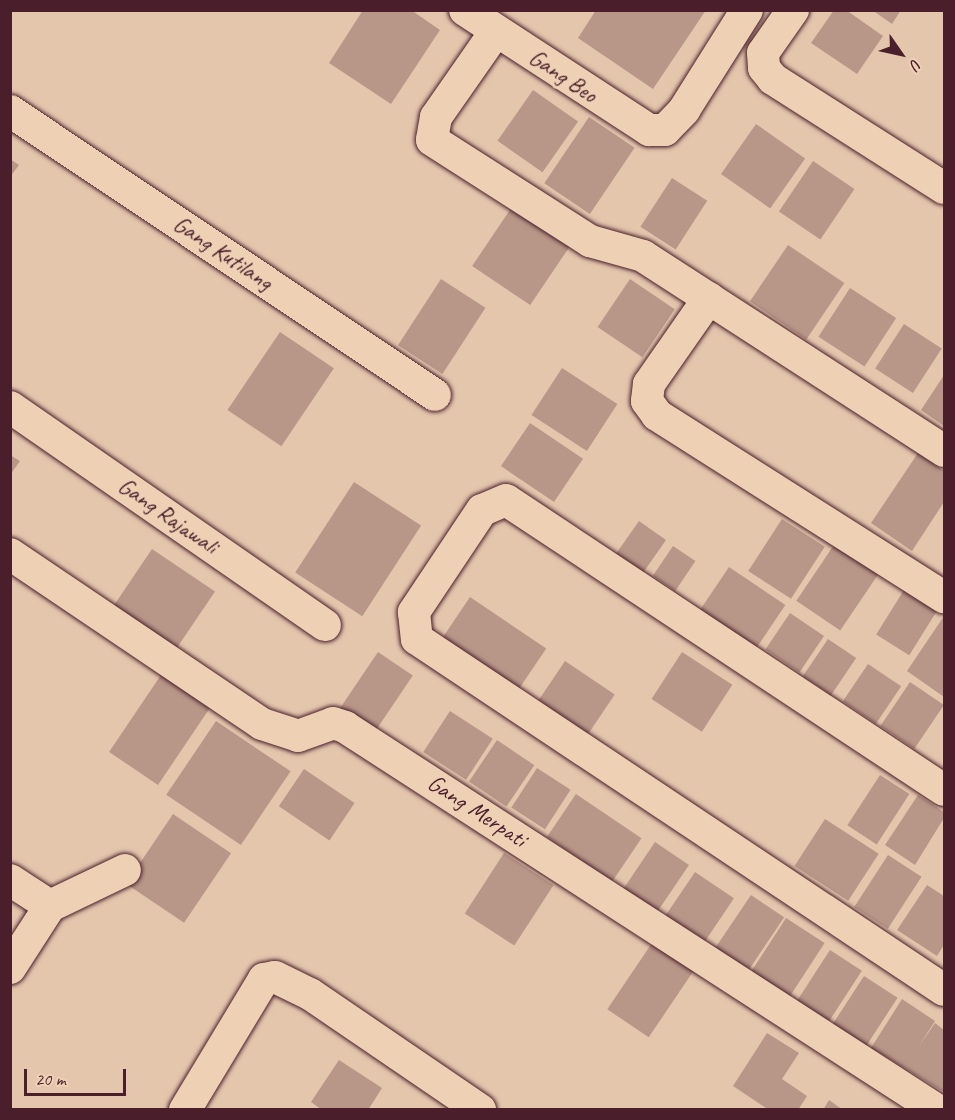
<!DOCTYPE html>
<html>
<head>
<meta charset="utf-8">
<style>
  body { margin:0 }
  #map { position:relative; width:955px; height:1120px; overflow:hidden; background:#e4c6ad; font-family:Caveat,sans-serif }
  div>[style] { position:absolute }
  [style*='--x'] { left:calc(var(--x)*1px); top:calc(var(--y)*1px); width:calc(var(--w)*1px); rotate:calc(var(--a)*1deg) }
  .building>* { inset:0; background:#b99788; transform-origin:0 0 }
  .roads { filter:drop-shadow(0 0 2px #4a1f2b) drop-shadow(0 0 2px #4a1f2b) }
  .minor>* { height:32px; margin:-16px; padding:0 16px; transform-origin:16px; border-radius:16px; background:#eed1b5 }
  span { translate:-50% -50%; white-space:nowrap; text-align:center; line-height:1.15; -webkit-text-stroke:6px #eed1b5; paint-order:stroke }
  .street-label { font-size:24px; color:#4a1f2b }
  .frame { position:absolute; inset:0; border:12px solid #4a1f2b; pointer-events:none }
  .north { position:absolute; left:871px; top:24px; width:60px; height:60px; -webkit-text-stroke:4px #eed1b5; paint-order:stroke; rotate:124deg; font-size:16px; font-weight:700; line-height:24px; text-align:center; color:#4a1f2b }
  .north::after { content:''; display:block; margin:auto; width:21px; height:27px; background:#4a1f2b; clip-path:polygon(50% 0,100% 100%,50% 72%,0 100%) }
  .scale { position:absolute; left:24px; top:1069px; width:102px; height:27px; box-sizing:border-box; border:3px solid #4a1f2b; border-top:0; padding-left:8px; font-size:18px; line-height:21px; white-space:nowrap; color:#4a1f2b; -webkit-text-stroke:4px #eed1b5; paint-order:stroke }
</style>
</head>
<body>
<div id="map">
  <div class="building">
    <div style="clip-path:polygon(363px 10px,411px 10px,440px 30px,391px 104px,329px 63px)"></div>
    <div style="clip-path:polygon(596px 10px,706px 10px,653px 89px,578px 38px)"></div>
    <div style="clip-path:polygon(834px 10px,846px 10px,883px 36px,857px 74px,811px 43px)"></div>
    <div style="clip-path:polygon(872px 10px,901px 10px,892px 24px)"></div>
    <div style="left:533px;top:90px;width:55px;height:62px;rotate:35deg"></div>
    <div style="left:589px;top:117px;width:55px;height:80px;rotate:34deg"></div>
    <div style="left:756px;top:124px;width:60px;height:61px;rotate:35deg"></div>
    <div style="clip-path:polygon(10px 159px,19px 165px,10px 177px)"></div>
    <div style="left:813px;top:161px;width:50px;height:61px;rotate:34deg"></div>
    <div style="left:672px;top:178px;width:42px;height:58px;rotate:33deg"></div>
    <div style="left:518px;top:198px;width:70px;height:82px;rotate:34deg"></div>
    <div style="left:788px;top:245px;width:68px;height:68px;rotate:34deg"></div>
    <div style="left:441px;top:279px;width:53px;height:79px;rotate:33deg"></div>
    <div style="left:630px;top:279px;width:54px;height:58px;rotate:34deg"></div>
    <div style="left:850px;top:288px;width:55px;height:58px;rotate:33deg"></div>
    <div style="left:904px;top:324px;width:45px;height:53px;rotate:33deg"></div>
    <div style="left:280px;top:332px;width:65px;height:94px;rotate:34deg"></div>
    <div style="left:562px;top:368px;width:66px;height:56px;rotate:33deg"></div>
    <div style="clip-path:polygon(944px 375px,944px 426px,921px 410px)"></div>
    <div style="left:530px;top:423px;width:64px;height:52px;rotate:34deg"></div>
    <div style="clip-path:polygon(918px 453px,944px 471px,944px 502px,912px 551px,871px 523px)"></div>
    <div style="clip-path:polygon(10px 455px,20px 461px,10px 475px)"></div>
    <div style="left:354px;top:482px;width:80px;height:108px;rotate:33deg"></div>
    <div style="left:782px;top:519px;width:51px;height:62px;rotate:33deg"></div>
    <div style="left:639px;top:521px;width:33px;height:40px;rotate:35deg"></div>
    <div style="left:836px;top:542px;width:53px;height:71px;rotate:34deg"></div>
    <div style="left:673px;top:546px;width:27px;height:36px;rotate:34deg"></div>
    <div style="left:152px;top:549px;width:76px;height:74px;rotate:34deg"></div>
    <div style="left:729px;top:567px;width:68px;height:54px;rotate:34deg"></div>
    <div style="left:909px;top:582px;width:39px;height:62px;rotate:32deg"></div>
    <div style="left:470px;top:597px;width:92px;height:56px;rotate:34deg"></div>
    <div style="left:790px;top:613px;width:41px;height:44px;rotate:34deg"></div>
    <div style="clip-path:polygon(944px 616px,944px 697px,907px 671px)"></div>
    <div style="left:828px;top:639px;width:34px;height:45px;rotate:34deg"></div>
    <div style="left:378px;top:652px;width:42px;height:70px;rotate:34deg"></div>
    <div style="left:682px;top:652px;width:60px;height:56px;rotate:33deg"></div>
    <div style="left:565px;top:661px;width:60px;height:50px;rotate:34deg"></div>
    <div style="left:868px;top:664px;width:40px;height:45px;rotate:34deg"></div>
    <div style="left:165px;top:669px;width:59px;height:100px;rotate:34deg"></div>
    <div style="left:910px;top:682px;width:41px;height:53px;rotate:34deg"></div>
    <div style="left:450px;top:711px;width:51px;height:49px;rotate:33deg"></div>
    <div style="left:216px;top:721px;width:90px;height:89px;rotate:34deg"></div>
    <div style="left:497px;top:740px;width:45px;height:50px;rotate:34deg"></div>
    <div style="left:537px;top:768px;width:40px;height:47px;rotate:33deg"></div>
    <div style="left:304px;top:769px;width:61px;height:45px;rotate:34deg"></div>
    <div style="left:880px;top:775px;width:35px;height:60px;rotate:33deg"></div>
    <div style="left:576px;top:794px;width:79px;height:52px;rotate:34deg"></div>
    <div style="clip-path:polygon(918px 795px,944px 812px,944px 818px,915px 865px,885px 845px)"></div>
    <div style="left:173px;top:814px;width:70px;height:84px;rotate:34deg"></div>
    <div style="left:825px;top:819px;width:64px;height:56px;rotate:33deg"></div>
    <div style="left:655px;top:842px;width:41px;height:56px;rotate:34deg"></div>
    <div style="left:504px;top:853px;width:59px;height:72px;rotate:33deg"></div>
    <div style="left:888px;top:855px;width:40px;height:62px;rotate:33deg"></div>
    <div style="left:695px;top:872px;width:47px;height:52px;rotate:34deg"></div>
    <div style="clip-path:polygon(927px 885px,944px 896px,944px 945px,937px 956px,897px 930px)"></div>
    <div style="left:751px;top:895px;width:40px;height:64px;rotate:34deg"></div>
    <div style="left:786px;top:918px;width:46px;height:74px;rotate:33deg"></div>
    <div style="left:652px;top:943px;width:50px;height:80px;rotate:34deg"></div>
    <div style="left:830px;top:950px;width:38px;height:64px;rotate:33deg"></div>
    <div style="left:864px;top:976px;width:40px;height:59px;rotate:33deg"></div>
    <div style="clip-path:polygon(902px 999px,935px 1021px,919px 1046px,935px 1023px,944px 1030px,944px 1092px,871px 1048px)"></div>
    <div style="clip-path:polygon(767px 1033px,799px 1053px,782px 1079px,807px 1096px,798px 1110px,769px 1110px,733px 1086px)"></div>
    <div style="clip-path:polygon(339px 1060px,382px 1088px,368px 1110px,322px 1110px,311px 1102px)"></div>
    <div style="clip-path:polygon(829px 1100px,843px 1110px,823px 1110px)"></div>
  </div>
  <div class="roads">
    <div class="minor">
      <div style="--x:465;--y:10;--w:220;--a:33.1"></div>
      <div style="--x:649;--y:130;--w:16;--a:0"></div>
      <div style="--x:665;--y:130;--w:28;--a:-46"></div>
      <div style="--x:684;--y:110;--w:118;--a:-57.8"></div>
      <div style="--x:793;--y:10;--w:52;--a:124.9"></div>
      <div style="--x:763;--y:53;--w:15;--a:86"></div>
      <div style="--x:764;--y:68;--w:14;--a:51"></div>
      <div style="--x:773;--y:79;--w:203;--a:32.5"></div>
      <div style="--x:496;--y:31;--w:105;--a:124.9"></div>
      <div style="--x:436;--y:117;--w:23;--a:100"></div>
      <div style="--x:432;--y:140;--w:188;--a:32.6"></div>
      <div style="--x:590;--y:241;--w:55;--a:15.8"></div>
      <div style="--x:643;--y:256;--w:359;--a:32.9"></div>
      <div style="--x:10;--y:111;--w:511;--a:33.75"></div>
      <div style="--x:709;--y:298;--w:105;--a:124.9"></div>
      <div style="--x:649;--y:384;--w:17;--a:97"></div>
      <div style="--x:647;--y:401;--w:17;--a:54"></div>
      <div style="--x:657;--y:415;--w:340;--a:32.4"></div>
      <div style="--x:10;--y:407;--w:383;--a:34.7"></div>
      <div style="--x:10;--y:554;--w:304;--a:34"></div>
      <div style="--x:262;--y:724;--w:38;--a:18"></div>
      <div style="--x:298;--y:736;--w:37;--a:-20"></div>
      <div style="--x:333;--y:723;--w:13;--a:18"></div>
      <div style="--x:345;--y:727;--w:705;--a:32.9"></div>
      <div style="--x:944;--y:790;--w:525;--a:-146.49"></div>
      <div style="--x:506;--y:500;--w:26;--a:157"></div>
      <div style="--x:482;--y:510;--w:123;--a:123.7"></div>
      <div style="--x:414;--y:612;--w:27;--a:84"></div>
      <div style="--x:417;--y:639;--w:633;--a:33.66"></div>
      <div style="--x:10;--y:880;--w:48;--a:33"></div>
      <div style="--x:10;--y:968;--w:74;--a:-57.2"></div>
      <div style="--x:50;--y:906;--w:83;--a:-25.6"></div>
      <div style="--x:185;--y:1110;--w:153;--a:-58.9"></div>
      <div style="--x:264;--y:979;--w:11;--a:-10"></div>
      <div style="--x:275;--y:977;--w:39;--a:26"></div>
      <div style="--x:310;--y:994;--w:206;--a:34.3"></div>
    </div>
  </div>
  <div class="street-label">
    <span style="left:563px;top:76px;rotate:34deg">Gang Beo</span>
    <span style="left:223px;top:253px;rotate:34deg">Gang Kutilang</span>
    <span style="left:168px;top:516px;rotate:35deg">Gang Rajawali</span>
    <span style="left:477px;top:811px;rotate:33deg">Gang Merpati</span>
  </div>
  <div class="frame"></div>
  <div class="north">U</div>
  <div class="scale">20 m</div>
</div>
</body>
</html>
